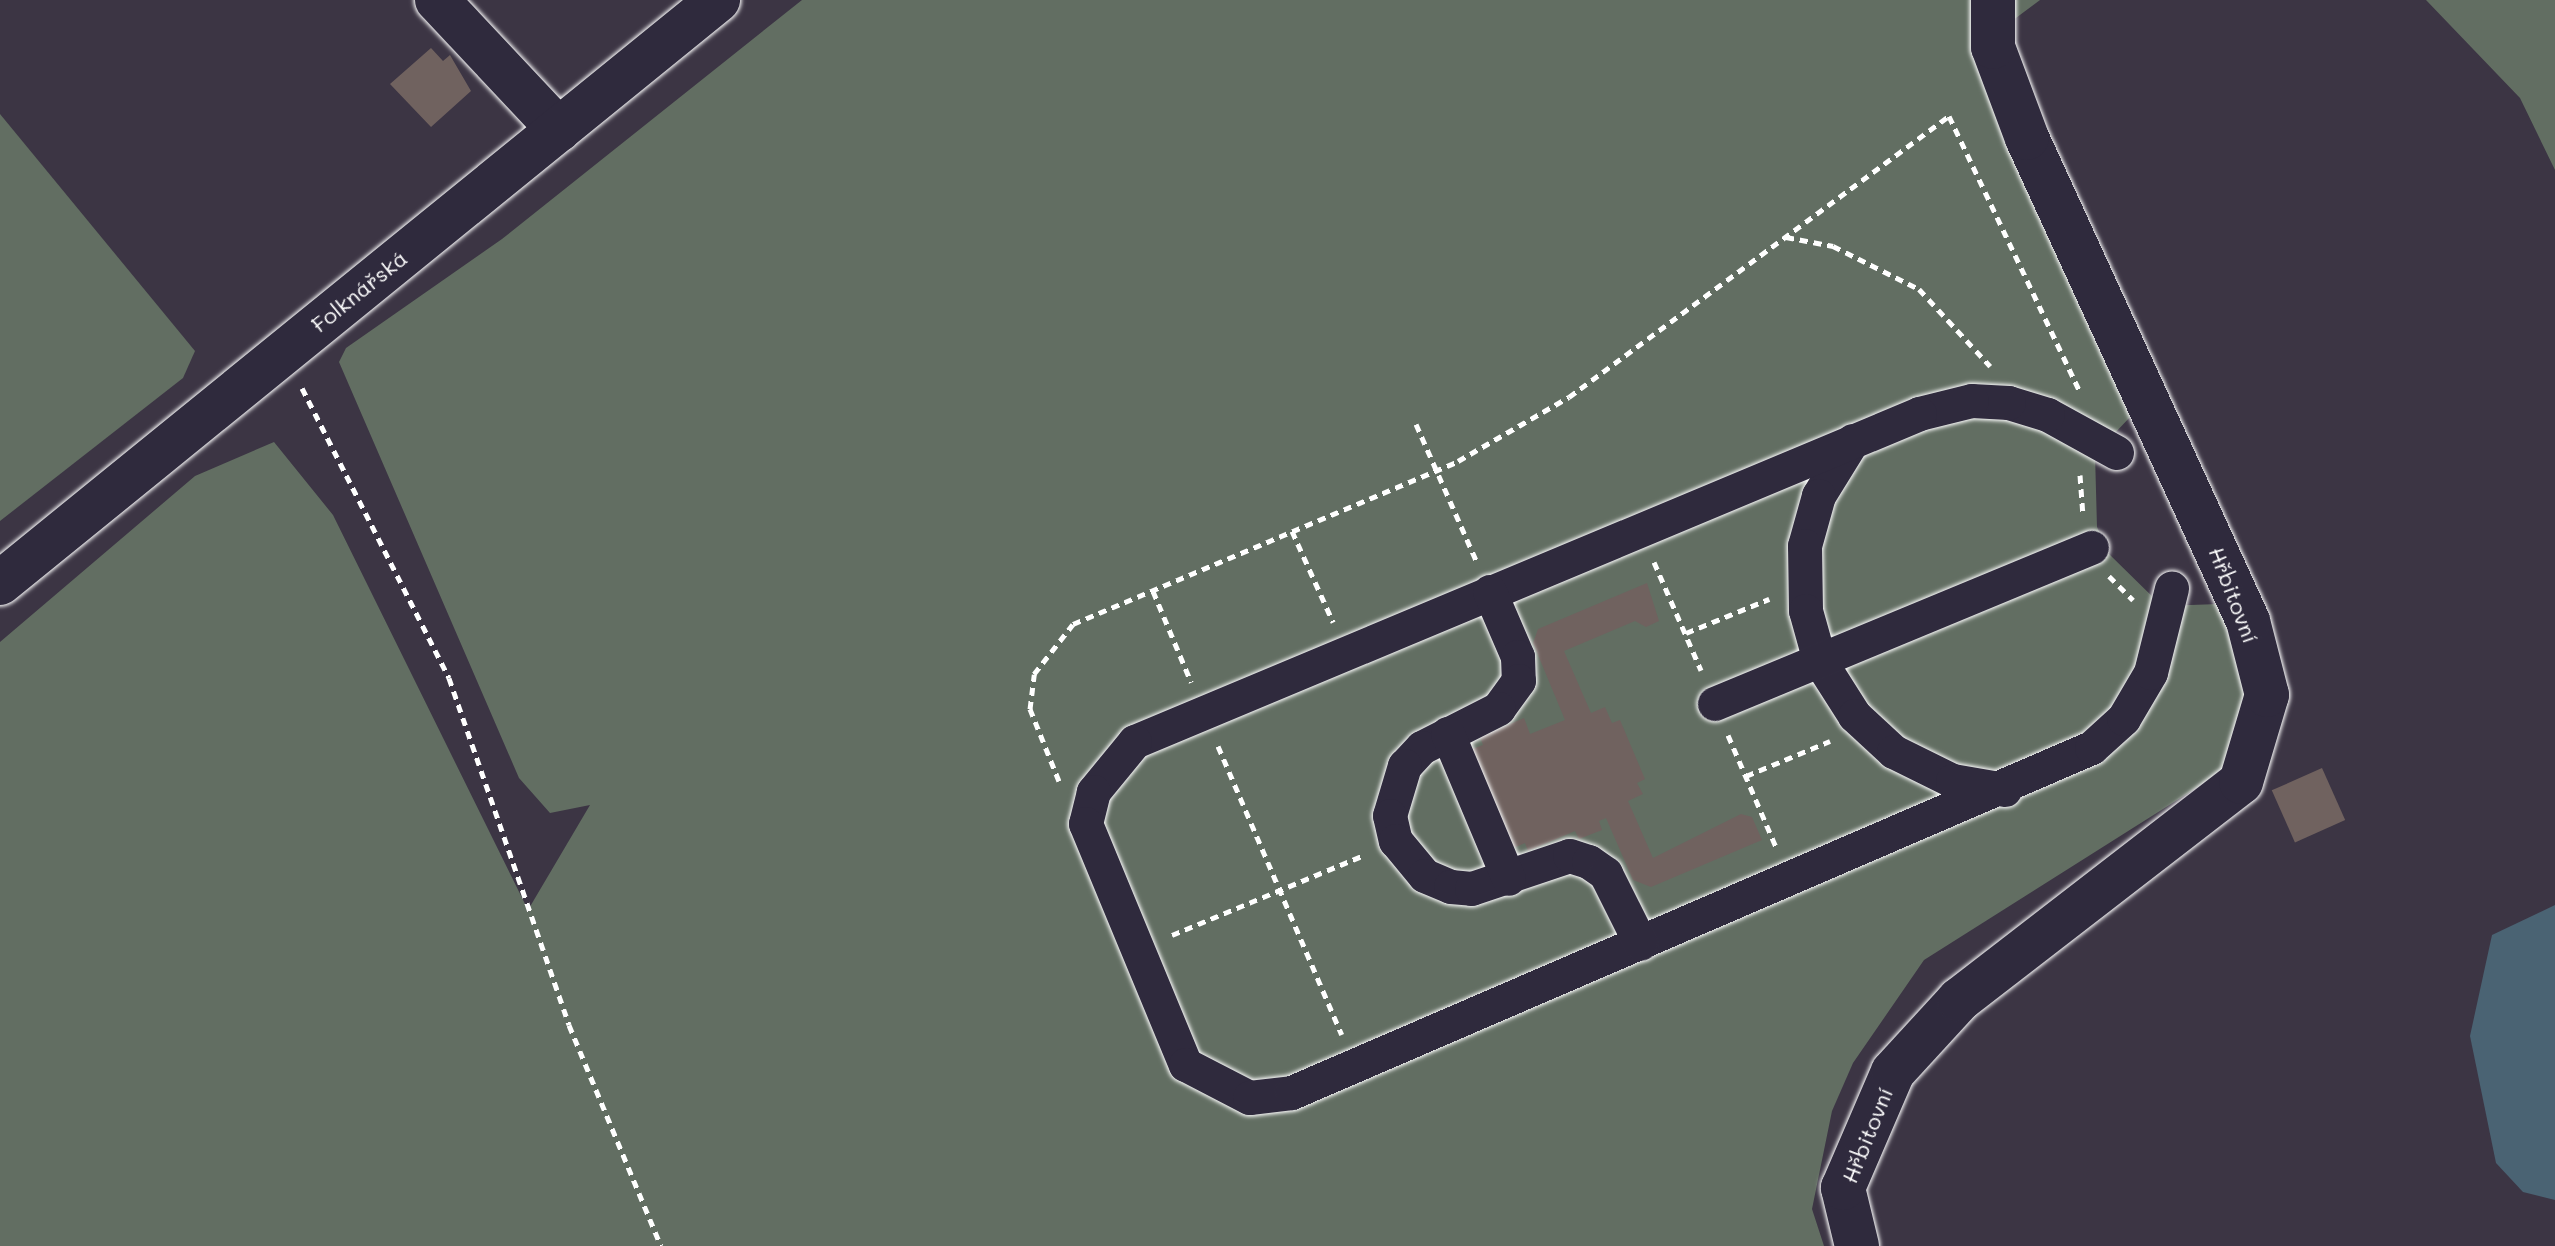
<!DOCTYPE html>
<html>
<head>
<meta charset="utf-8">
<style>
  body { margin:0 }
  #map { position:relative; width:2555px; height:1246px; overflow:hidden; background:#3c3544; font-family:Mali,sans-serif }
  div>[style] { position:absolute }
  [style*='--x'] { left:calc(var(--x)*1px); top:calc(var(--y)*1px); width:calc(var(--w)*1px); rotate:calc(var(--a)*1deg) }
  .green>* { inset:0; background:#626e62 }
  .water>* { inset:0; background:#4a6373 }
  .building>* { inset:0; background:#70625f; transform-origin:0 0 }
  .path>* { height:5px; margin-top:-2.5px; transform-origin:0; background:repeating-linear-gradient(90deg,#fff 0 8px,transparent 0 14px) }
  .roads { filter:drop-shadow(0 0 2px #fff) drop-shadow(0 0 2px #fff) }
  .pedestrian>* { height:34px; margin:-17px; padding:0 17px; transform-origin:17px; border-radius:17px; background:#2f2a3d }
  .minor>* { height:44px; margin:-22px; padding:0 22px; transform-origin:22px; border-radius:22px; background:#2f2a3d }
  .tertiary>* { height:44px; margin:-22px; padding:0 22px; transform-origin:22px; border-radius:22px; background:#2f2a3d }
  span { translate:-50% -50%; white-space:nowrap; text-align:center; line-height:1.15; -webkit-text-stroke:7px #2f2a3d; paint-order:stroke }
  .street-label { font-size:22px; color:#fff }
</style>
</head>
<body>
<div id="map">
  <div class="green">
    <div style="clip-path:polygon(802px 0,2040px 0,1973px 50px,2132px 415px,2095px 454px,2097px 527px,2109px 554px,2162px 606px,2219px 604px,2240px 647px,2247px 695px,2239px 741px,2220px 773px,1924px 960px,1853px 1063px,1832px 1111px,1812px 1209px,1824px 1246px,0 1246px,0 642px,195px 476px,274px 442px,333px 515px,528px 910px,590px 805px,550px 813px,519px 778px,339px 362px,346px 348px,502px 239px)"></div>
    <div style="clip-path:polygon(2426px 0,2555px 0,2555px 170px,2520px 98px)"></div>
    <div style="clip-path:polygon(0 114px,195px 351px,183px 378px,0 521px)"></div>
  </div>
  <div class="water">
    <div style="clip-path:polygon(2555px 905px,2555px 1200px,2523px 1192px,2496px 1163px,2470px 1036px,2492px 935px)"></div>
  </div>
  <div class="building">
    <div style="clip-path:polygon(431px 48px,443px 61px,450px 55px,471px 91px,431px 127px,390px 84px)"></div>
    <div style="clip-path:polygon(1647px 583px,1659px 621px,1646px 627px,1635px 621px,1564px 651px,1591px 713px,1605px 707px,1612px 723px,1620px 720px,1645px 779px,1637px 783px,1643px 794px,1628px 801px,1653px 858px,1741px 814px,1752px 817px,1762px 840px,1651px 887px,1633px 880px,1606px 818px,1599px 821px,1602px 830px,1579px 839px,1575px 831px,1528px 851px,1525px 843px,1509px 850px,1467px 751px,1483px 745px,1480px 737px,1524px 718px,1530px 734px,1565px 720px,1533px 643px,1538px 629px)"></div>
    <div style="left:2322px;top:768px;width:57px;height:55px;rotate:66deg"></div>
  </div>
  <div class="path">
    <div style="--x:1786;--y:237;--w:48;--a:10.8"></div>
    <div style="--x:1833;--y:246;--w:96;--a:26.6"></div>
    <div style="--x:1919;--y:289;--w:105;--a:47.3"></div>
    <div style="--x:302;--y:388;--w:325;--a:63.1"></div>
    <div style="--x:449;--y:678;--w:367;--a:70.9"></div>
    <div style="--x:569;--y:1025;--w:239;--a:67.4"></div>
    <div style="--x:1416;--y:424;--w:151;--a:66.2"></div>
    <div style="--x:2080;--y:475;--w:41;--a:85.8"></div>
    <div style="--x:1292;--y:531;--w:100;--a:65.7"></div>
    <div style="--x:1654;--y:562;--w:118;--a:66.5"></div>
    <div style="--x:2109;--y:576;--w:34;--a:45"></div>
    <div style="--x:1153;--y:591;--w:99;--a:67.3"></div>
    <div style="--x:1686;--y:633;--w:90;--a:-22.3"></div>
    <div style="--x:1728;--y:735;--w:122;--a:66.8"></div>
    <div style="--x:1218;--y:746;--w:314;--a:66.8"></div>
    <div style="--x:1746;--y:776;--w:91;--a:-22.6"></div>
    <div style="--x:1059;--y:781;--w:78;--a:-111.9"></div>
    <div style="--x:1030;--y:709;--w:35;--a:-83"></div>
    <div style="--x:1034;--y:674;--w:63;--a:-52"></div>
    <div style="--x:1073;--y:624;--w:418;--a:-22.9"></div>
    <div style="--x:1458;--y:461;--w:128;--a:-30"></div>
    <div style="--x:1569;--y:397;--w:473;--a:-36.5"></div>
    <div style="--x:1949;--y:116;--w:306;--a:64.6"></div>
    <div style="--x:1172;--y:935;--w:206;--a:-22.6"></div>
  </div>
  <div class="roads">
    <div class="pedestrian">
      <div style="--x:1853;--y:441;--w:65;--a:121.7"></div>
      <div style="--x:1819;--y:496;--w:52;--a:105.6"></div>
      <div style="--x:1805;--y:546;--w:65;--a:89.1"></div>
      <div style="--x:1806;--y:611;--w:52;--a:74.4"></div>
      <div style="--x:1820;--y:661;--w:65;--a:57.5"></div>
      <div style="--x:1855;--y:716;--w:53;--a:42.7"></div>
      <div style="--x:1894;--y:752;--w:66;--a:26.2"></div>
      <div style="--x:1953;--y:781;--w:53;--a:9.8"></div>
      <div style="--x:2117;--y:453;--w:79;--a:-151.2"></div>
      <div style="--x:2048;--y:415;--w:41;--a:-162.9"></div>
      <div style="--x:2009;--y:403;--w:37;--a:-177"></div>
      <div style="--x:1972;--y:401;--w:54;--a:166"></div>
      <div style="--x:1920;--y:414;--w:851;--a:157.32"></div>
      <div style="--x:1135;--y:742;--w:65;--a:129.4"></div>
      <div style="--x:1094;--y:792;--w:33;--a:104"></div>
      <div style="--x:1086;--y:824;--w:261;--a:67.5"></div>
      <div style="--x:1186;--y:1065;--w:72;--a:27.3"></div>
      <div style="--x:1250;--y:1098;--w:42;--a:-6.8"></div>
      <div style="--x:1292;--y:1093;--w:871;--a:-23.33"></div>
      <div style="--x:2092;--y:748;--w:43;--a:-42.2"></div>
      <div style="--x:2124;--y:719;--w:53;--a:-59.6"></div>
      <div style="--x:2151;--y:673;--w:87;--a:-76"></div>
      <div style="--x:1490;--y:592;--w:71;--a:66.7"></div>
      <div style="--x:1518;--y:657;--w:24;--a:88"></div>
      <div style="--x:1519;--y:681;--w:34;--a:126"></div>
      <div style="--x:1499;--y:709;--w:86;--a:153.1"></div>
      <div style="--x:1422;--y:748;--w:25;--a:133"></div>
      <div style="--x:1405;--y:766;--w:52;--a:106.7"></div>
      <div style="--x:1390;--y:816;--w:26;--a:77"></div>
      <div style="--x:1396;--y:841;--w:45;--a:50.4"></div>
      <div style="--x:1425;--y:876;--w:28;--a:23"></div>
      <div style="--x:1451;--y:887;--w:21;--a:5"></div>
      <div style="--x:1472;--y:889;--w:103;--a:-18.6"></div>
      <div style="--x:1570;--y:856;--w:20;--a:18"></div>
      <div style="--x:1589;--y:862;--w:21;--a:35"></div>
      <div style="--x:1606;--y:874;--w:78;--a:63.4"></div>
      <div style="--x:1715;--y:704;--w:408;--a:-22.5"></div>
      <div style="--x:1448;--y:734;--w:157;--a:67.2"></div>
    </div>
    <div class="minor">
      <div style="--x:437;--y:0;--w:178;--a:46.8"></div>
      <div style="--x:1857;--y:1246;--w:60;--a:-103.6"></div>
      <div style="--x:1843;--y:1188;--w:126;--a:-66.7"></div>
      <div style="--x:1893;--y:1072;--w:98;--a:-47.5"></div>
      <div style="--x:1959;--y:1000;--w:356;--a:-37.7"></div>
      <div style="--x:2241;--y:782;--w:91;--a:-73.4"></div>
      <div style="--x:2267;--y:695;--w:76;--a:-104.4"></div>
      <div style="--x:2248;--y:621;--w:531;--a:-114.59"></div>
      <div style="--x:2027;--y:138;--w:97;--a:-110.5"></div>
      <div style="--x:1993;--y:47;--w:47;--a:-90"></div>
    </div>
    <div class="tertiary">
      <div style="--x:0;--y:583;--w:925;--a:-39.08"></div>
    </div>
  </div>
  <div class="street-label">
    <span style="left:359px;top:291px;rotate:-39deg">Folknářská</span>
    <span style="left:2234px;top:595px;rotate:69deg">Hřbitovní</span>
    <span style="left:1867px;top:1135px;rotate:-68deg">Hřbitovní</span>
  </div>
</div>
</body>
</html>
